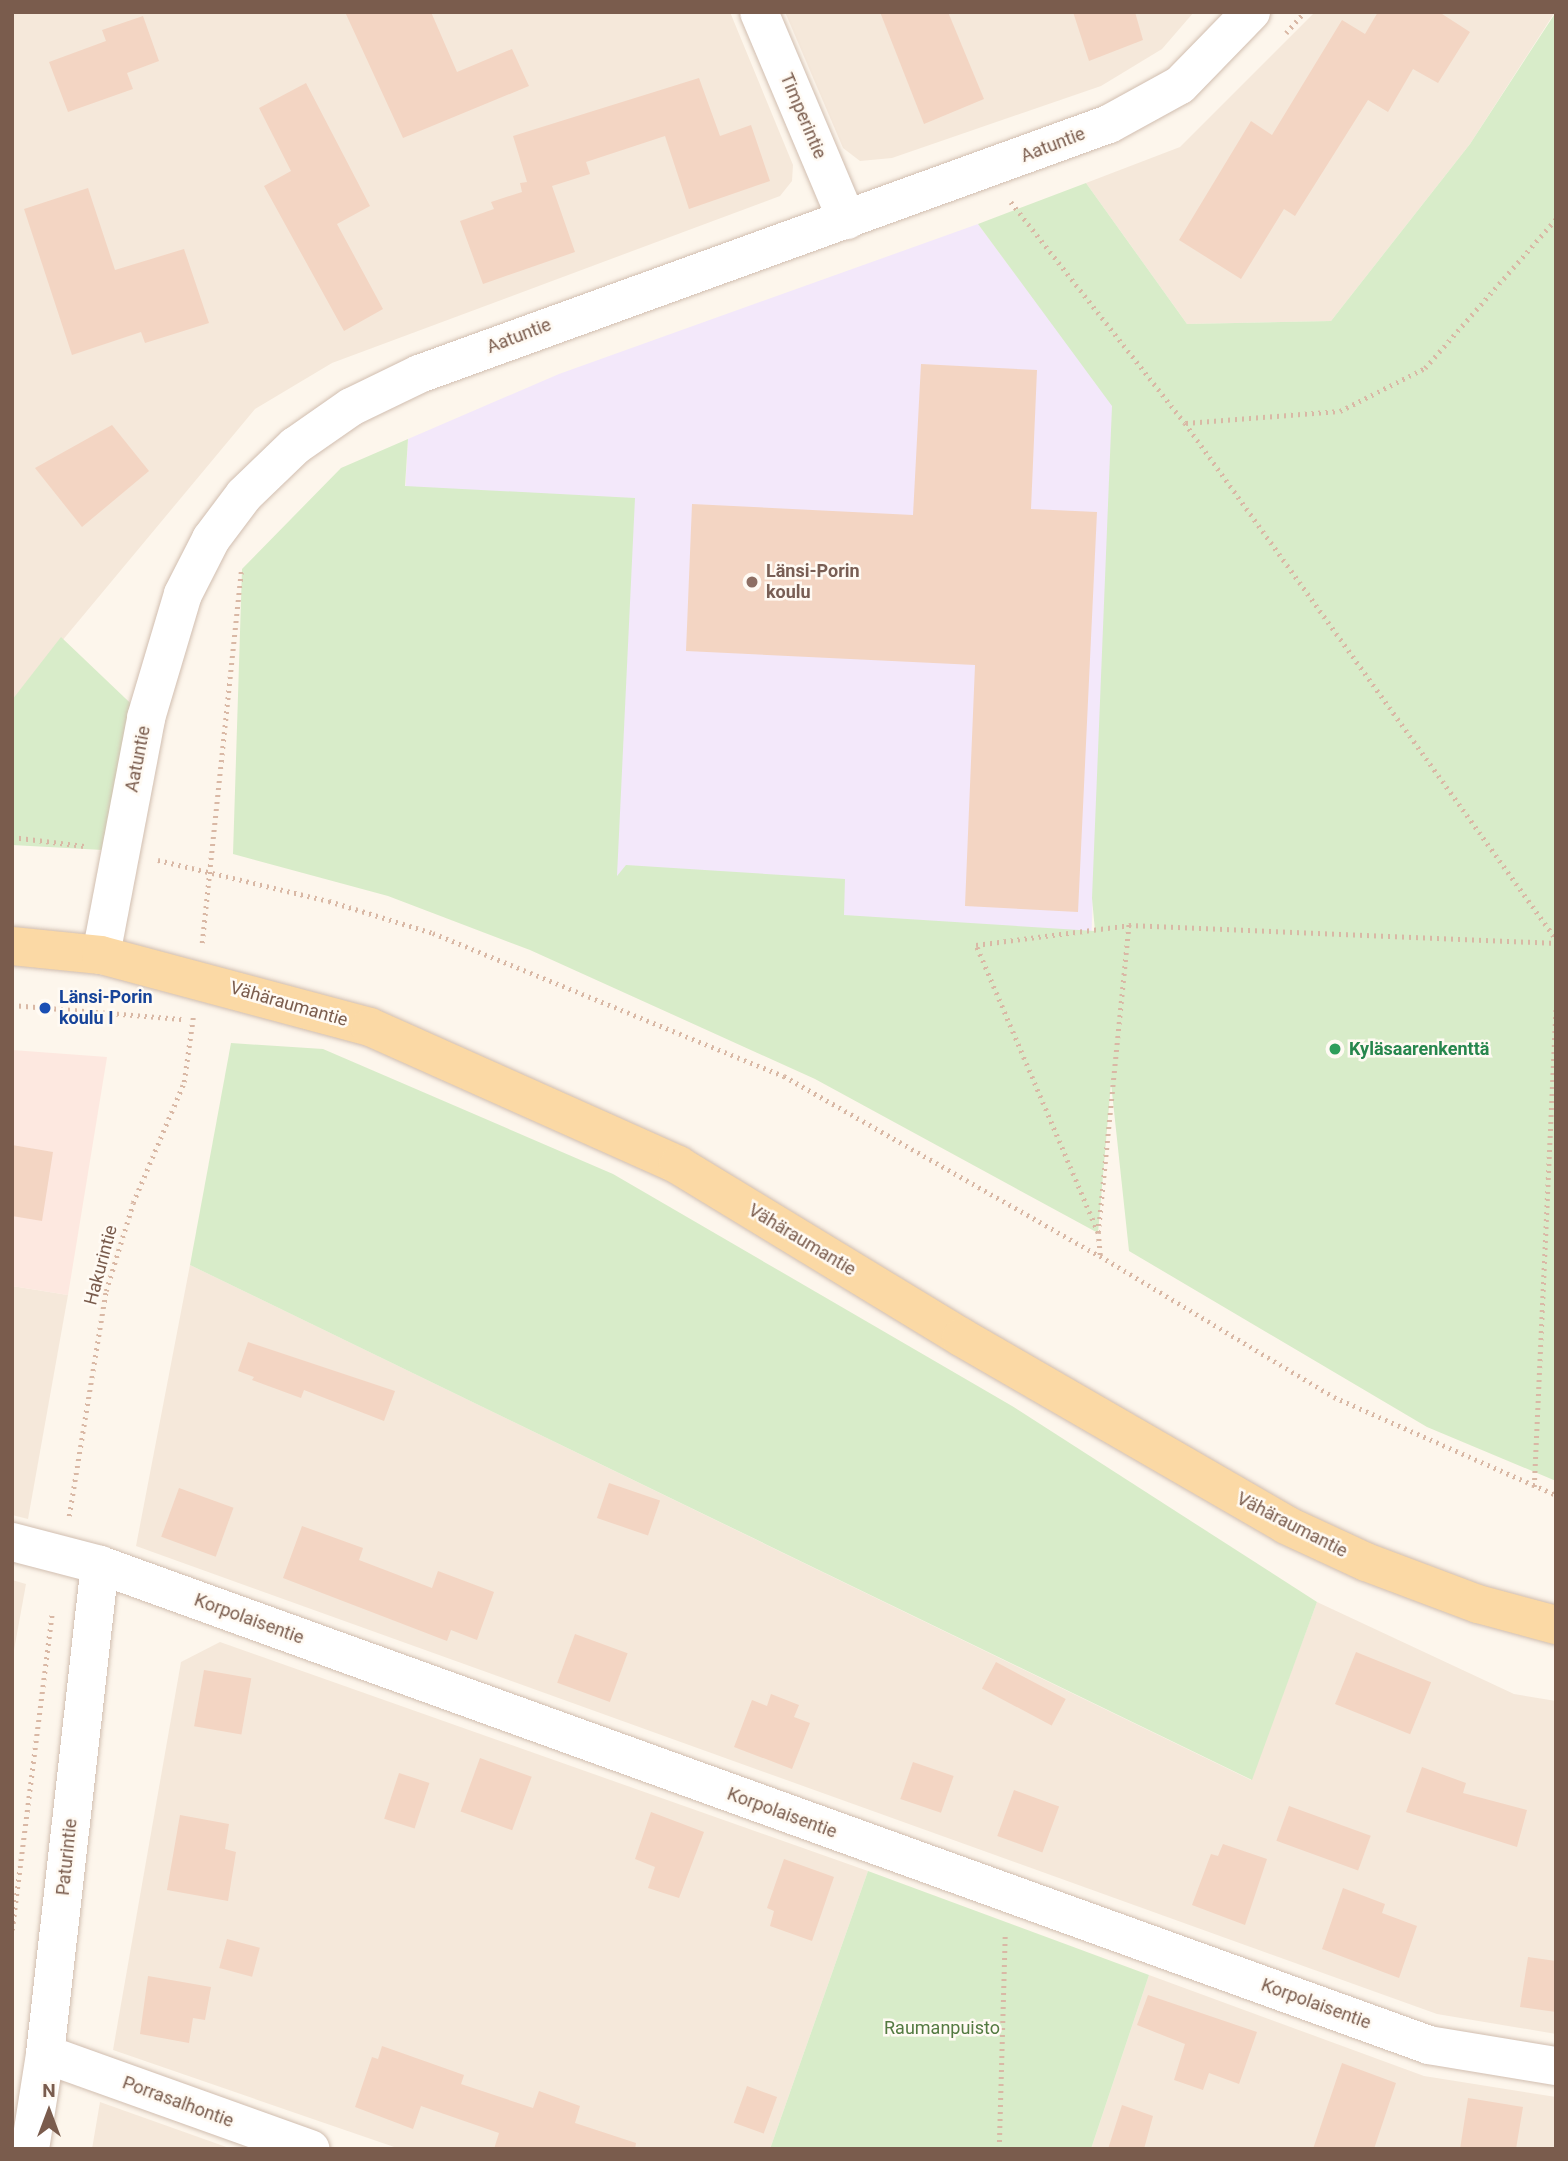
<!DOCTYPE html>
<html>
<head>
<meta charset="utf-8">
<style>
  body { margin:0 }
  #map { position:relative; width:1568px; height:2161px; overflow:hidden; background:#fdf6ec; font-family:Roboto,sans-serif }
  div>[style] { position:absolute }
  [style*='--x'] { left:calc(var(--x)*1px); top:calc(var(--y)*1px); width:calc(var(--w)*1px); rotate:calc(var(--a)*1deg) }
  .residential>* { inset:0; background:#f5e8da }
  .commercial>* { inset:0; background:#fde8e0 }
  .education>* { inset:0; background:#f3e8fa }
  .green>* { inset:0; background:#d8ecc9 }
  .building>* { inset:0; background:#f3d5c3; transform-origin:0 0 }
  .path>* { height:4.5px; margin-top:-2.25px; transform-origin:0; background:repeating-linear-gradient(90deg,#d9b8a5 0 2px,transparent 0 7px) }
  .roads { filter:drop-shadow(0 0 2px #d1beb0) drop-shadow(0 0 2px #d1beb0) }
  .minor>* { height:38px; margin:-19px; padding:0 19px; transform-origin:19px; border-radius:19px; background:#fff }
  .major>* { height:38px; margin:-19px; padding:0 19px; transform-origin:19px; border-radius:19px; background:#fbd9a5 }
  .dots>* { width:19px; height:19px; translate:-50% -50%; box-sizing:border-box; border:4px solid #fffaf3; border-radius:50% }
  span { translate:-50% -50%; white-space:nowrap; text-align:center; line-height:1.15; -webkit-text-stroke:5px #fffaf3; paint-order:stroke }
  .street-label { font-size:18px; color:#7a5c4d }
  .education-label { font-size:18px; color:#785e54; font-weight:700 }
  .left { translate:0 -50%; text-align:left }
  .transit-label { font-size:18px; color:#164399; font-weight:700 }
  .leisure-label { font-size:18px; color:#27864d; font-weight:700 }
  .park-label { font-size:18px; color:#537a41 }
  .frame { position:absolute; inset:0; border:14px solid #7a5c4d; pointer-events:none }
  .north { position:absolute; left:14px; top:2077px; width:70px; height:70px; -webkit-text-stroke:5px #fffaf3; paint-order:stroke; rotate:0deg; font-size:19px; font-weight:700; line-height:28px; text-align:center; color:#7a5c4d }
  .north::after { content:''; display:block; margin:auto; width:24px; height:32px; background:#7a5c4d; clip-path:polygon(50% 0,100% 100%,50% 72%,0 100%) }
</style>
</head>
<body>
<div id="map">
  <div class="residential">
    <div style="clip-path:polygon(12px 12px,730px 12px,793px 165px,792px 181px,780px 196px,332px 363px,255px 409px,12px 701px)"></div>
    <div style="clip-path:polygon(785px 12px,1194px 12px,1162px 49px,1101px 86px,892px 158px,860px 161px,843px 148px)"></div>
    <div style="clip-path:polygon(1315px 12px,1555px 12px,1470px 144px,1331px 321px,1187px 324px,1086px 183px,1180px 147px)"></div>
    <div style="clip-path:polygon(190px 1265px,1251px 1780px,1317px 1602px,1514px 1694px,1556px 1701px,1556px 2034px,1437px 2014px,136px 1546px)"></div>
    <div style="clip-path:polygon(12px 1286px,68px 1295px,28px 1519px,12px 1515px)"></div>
    <div style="clip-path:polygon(12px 1580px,26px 1584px,12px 1661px)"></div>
    <div style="clip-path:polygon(220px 1642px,868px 1871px,770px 2149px,400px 2149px,113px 2050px,181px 1662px)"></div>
    <div style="clip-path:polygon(1149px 1975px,1424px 2076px,1556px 2097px,1556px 2149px,1091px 2149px)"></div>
    <div style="clip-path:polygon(100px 2102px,232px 2149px,92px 2149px)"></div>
  </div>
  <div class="commercial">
    <div style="clip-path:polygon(12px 1050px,107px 1057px,68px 1295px,12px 1286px)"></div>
  </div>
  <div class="education">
    <div style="clip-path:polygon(978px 224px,1113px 405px,1087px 1043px,385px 865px,408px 439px,559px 374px)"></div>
  </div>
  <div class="green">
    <div style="clip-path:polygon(1556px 12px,1556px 1481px,1427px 1427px,1129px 1251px,1111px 1083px,1098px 1233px,815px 1079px,530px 950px,388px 896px,233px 854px,242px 569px,341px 468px,408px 439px,405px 486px,635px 498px,617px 876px,626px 865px,845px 879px,844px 915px,1095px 931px,1092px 898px,1112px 406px,978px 224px,1086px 183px,1187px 324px,1331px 321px,1470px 144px)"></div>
    <div style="clip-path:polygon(61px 637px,146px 718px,121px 851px,12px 845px,12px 700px)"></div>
    <div style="clip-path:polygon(231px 1043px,323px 1049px,613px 1174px,1012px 1406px,1317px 1602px,1252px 1780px,190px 1265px)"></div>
    <div style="clip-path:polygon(868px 1871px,1149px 1975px,1091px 2149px,770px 2149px)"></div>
  </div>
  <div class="building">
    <div style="clip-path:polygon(345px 12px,431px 12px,457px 72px,512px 49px,529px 86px,403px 138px)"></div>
    <div style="clip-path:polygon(880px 12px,948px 12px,984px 99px,924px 124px)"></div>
    <div style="clip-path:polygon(1073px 12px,1135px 12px,1143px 40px,1089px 61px)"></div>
    <div style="clip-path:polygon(1378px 12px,1439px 12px,1470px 32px,1438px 83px,1413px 69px,1388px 112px,1368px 100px,1295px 216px,1284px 209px,1241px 279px,1179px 240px,1251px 121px,1272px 135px,1342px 20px,1365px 34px)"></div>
    <div style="clip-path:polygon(143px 16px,159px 61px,127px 73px,133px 89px,68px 112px,49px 62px,106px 41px,102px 30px)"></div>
    <div style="clip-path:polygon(699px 78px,720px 136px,751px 125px,770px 181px,689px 209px,665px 136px,586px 162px,590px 174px,552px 186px,575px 252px,483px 284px,460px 221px,494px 209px,491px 202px,522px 192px,520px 183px,527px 182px,513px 136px)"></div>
    <div style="clip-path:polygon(306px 83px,370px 206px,337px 224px,383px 309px,344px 331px,264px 186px,291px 171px,259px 108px)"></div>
    <div style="clip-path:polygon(88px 188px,115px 270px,184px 249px,209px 323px,145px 343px,141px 332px,72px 355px,24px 209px)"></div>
    <div style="clip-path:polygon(921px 364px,1037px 370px,1031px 509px,1097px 512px,1078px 912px,965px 906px,975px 665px,686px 651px,692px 504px,913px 515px)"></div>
    <div style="clip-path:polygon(112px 425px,149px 471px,82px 527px,35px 468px)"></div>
    <div style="clip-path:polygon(12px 1145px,53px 1152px,42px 1221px,12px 1216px)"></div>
    <div style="clip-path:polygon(248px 1342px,395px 1391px,384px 1421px,304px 1390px,301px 1398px,252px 1380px,254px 1377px,238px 1371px)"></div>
    <div style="left:609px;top:1483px;width:54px;height:37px;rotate:19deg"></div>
    <div style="left:179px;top:1488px;width:58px;height:52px;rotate:20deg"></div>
    <div style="clip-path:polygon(302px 1526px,363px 1548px,359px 1560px,432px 1588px,438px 1571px,494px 1592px,477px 1640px,451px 1630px,447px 1641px,283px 1578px)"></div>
    <div style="left:575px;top:1634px;width:56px;height:52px;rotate:20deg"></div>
    <div style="left:1356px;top:1652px;width:81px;height:56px;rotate:22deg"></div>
    <div style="left:996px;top:1662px;width:79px;height:30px;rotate:28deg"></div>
    <div style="left:204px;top:1670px;width:48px;height:57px;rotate:10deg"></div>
    <div style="clip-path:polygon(771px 1694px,799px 1705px,794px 1717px,810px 1723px,792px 1769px,734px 1747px,752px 1700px,767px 1706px)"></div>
    <div style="left:480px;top:1758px;width:55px;height:57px;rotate:20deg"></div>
    <div style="left:913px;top:1762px;width:43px;height:39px;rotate:19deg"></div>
    <div style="clip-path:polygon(1422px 1767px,1466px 1783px,1463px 1793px,1527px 1810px,1517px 1847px,1406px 1812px)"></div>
    <div style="left:399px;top:1773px;width:32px;height:48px;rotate:18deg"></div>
    <div style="left:1014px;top:1790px;width:48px;height:49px;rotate:20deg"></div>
    <div style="left:1289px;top:1806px;width:87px;height:37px;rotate:20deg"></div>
    <div style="clip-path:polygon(651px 1812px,704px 1832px,679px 1898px,648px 1888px,655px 1867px,635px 1859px)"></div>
    <div style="clip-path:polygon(180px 1815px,229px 1824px,225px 1849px,236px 1852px,228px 1901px,167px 1890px)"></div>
    <div style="clip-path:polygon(1223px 1844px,1267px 1859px,1245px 1925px,1192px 1905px,1211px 1854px,1218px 1856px)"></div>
    <div style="clip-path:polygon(784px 1859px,834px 1877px,812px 1941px,770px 1926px,774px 1911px,767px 1908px)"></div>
    <div style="clip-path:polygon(1343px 1888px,1385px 1904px,1382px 1913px,1417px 1926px,1399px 1978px,1322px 1949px)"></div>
    <div style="left:227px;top:1939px;width:34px;height:30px;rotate:15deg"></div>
    <div style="clip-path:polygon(1528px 1957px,1556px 1961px,1556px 2012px,1520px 2007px)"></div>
    <div style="clip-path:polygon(148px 1976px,211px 1987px,205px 2020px,193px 2018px,189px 2043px,140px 2034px)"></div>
    <div style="clip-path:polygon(1148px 1995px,1257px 2032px,1239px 2084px,1209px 2073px,1203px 2090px,1174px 2080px,1185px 2044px,1137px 2025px)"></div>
    <div style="clip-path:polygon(382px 2046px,464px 2075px,461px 2084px,533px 2108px,539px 2091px,580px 2106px,575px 2123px,636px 2143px,635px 2149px,494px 2149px,499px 2133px,421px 2106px,413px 2129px,355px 2107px,372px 2057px,378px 2059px)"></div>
    <div style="clip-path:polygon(1342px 2063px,1396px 2083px,1374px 2149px,1313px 2149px)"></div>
    <div style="left:747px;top:2086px;width:32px;height:39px;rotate:20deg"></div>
    <div style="clip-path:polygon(1468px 2098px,1523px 2107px,1516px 2149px,1460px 2149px)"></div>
    <div style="clip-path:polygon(1122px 2105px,1153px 2116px,1144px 2149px,1108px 2149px)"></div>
  </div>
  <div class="path">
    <div style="--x:1286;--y:33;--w:28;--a:-49"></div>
    <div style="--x:1011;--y:202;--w:281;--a:51.8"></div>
    <div style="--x:1185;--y:423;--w:636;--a:54.28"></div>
    <div style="--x:1186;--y:423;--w:154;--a:-4.5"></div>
    <div style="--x:1340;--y:411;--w:95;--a:-26.8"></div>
    <div style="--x:1425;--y:368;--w:198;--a:-48.7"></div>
    <div style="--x:12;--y:837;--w:73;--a:7.1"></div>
    <div style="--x:158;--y:860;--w:176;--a:13.5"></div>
    <div style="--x:329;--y:901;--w:109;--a:17.1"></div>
    <div style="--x:433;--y:933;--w:379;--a:22.2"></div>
    <div style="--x:784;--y:1076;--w:364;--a:29.7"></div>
    <div style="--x:1100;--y:1256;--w:273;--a:31.1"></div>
    <div style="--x:1334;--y:1397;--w:243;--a:23.8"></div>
    <div style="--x:202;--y:943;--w:376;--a:-84"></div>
    <div style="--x:12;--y:1005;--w:170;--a:4.7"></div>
    <div style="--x:1098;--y:1233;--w:313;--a:-113"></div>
    <div style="--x:976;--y:945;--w:154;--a:-7.4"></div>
    <div style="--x:1129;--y:925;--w:427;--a:2.4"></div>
    <div style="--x:1100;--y:1255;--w:22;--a:-95"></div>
    <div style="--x:1098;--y:1233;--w:310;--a:-84.3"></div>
    <div style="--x:1534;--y:1487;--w:480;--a:-87.4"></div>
    <div style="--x:69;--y:1516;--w:228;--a:-80.7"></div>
    <div style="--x:106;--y:1291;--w:92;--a:-72.9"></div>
    <div style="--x:133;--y:1203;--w:131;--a:-67.1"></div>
    <div style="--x:184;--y:1082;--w:65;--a:-82"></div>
    <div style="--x:12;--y:1930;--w:318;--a:-82.8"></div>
    <div style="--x:999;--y:2149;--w:216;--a:-88.4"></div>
  </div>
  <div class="roads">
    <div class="minor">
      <div style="--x:759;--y:12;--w:226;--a:67.1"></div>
      <div style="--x:101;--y:955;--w:241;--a:-79.2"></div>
      <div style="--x:146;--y:718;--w:129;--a:-73.4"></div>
      <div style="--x:183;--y:594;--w:62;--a:-63"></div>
      <div style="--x:211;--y:539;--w:55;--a:-53.1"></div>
      <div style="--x:244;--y:495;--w:71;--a:-43.9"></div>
      <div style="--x:295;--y:446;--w:68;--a:-34.9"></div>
      <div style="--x:351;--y:407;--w:76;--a:-25.9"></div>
      <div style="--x:419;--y:374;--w:734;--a:-19.92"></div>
      <div style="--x:1109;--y:124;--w:81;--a:-28.8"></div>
      <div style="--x:1180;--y:85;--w:102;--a:-45.8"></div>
      <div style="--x:12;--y:1542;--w:91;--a:14.6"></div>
      <div style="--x:100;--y:1565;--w:1413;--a:19.86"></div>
      <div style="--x:1429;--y:2045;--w:129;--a:9.4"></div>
      <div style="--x:45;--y:2054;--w:282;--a:19.7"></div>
      <div style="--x:30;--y:2149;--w:96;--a:-81"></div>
      <div style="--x:45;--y:2054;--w:492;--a:-83.6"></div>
    </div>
    <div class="major">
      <div style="--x:12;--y:946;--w:89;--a:5.8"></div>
      <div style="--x:101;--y:955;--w:278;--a:15"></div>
      <div style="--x:370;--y:1027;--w:338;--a:24.1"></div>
      <div style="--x:678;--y:1165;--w:331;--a:31.3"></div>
      <div style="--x:961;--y:1337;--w:375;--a:30"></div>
      <div style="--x:1286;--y:1525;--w:88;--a:24.8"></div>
      <div style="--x:1366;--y:1562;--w:120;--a:20.6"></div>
      <div style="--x:1478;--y:1604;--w:81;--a:15.1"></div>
    </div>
  </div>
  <div class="dots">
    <div style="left:752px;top:582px;background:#8d6e63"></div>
    <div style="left:45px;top:1008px;background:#1a4fb4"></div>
    <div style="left:1335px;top:1049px;background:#2e9e5b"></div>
  </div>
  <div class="street-label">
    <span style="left:803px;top:116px;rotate:67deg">Timperintie</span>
    <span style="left:1053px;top:145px;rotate:-21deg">Aatuntie</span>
    <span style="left:519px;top:336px;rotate:-21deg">Aatuntie</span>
    <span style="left:138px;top:759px;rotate:-79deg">Aatuntie</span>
    <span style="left:289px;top:1004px;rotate:16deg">Vähäraumantie</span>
    <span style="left:802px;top:1240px;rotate:31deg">Vähäraumantie</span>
    <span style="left:101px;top:1265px;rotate:-75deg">Hakurintie</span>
    <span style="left:1292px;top:1525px;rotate:27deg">Vähäraumantie</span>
    <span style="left:249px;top:1619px;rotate:20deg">Korpolaisentie</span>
    <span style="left:782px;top:1813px;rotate:20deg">Korpolaisentie</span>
    <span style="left:67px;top:1857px;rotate:-84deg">Paturintie</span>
    <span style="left:1316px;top:2004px;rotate:20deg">Korpolaisentie</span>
    <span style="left:178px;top:2102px;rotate:20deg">Porrasalhontie</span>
  </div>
  <div class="education-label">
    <span class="left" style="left:766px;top:582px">Länsi-Porin<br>koulu</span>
  </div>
  <div class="transit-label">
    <span class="left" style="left:59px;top:1008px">Länsi-Porin<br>koulu I</span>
  </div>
  <div class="leisure-label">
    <span class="left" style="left:1349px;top:1049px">Kyläsaarenkenttä</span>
  </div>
  <div class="park-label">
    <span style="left:942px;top:2028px">Raumanpuisto</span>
  </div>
  <div class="frame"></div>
  <div class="north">N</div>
</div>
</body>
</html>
